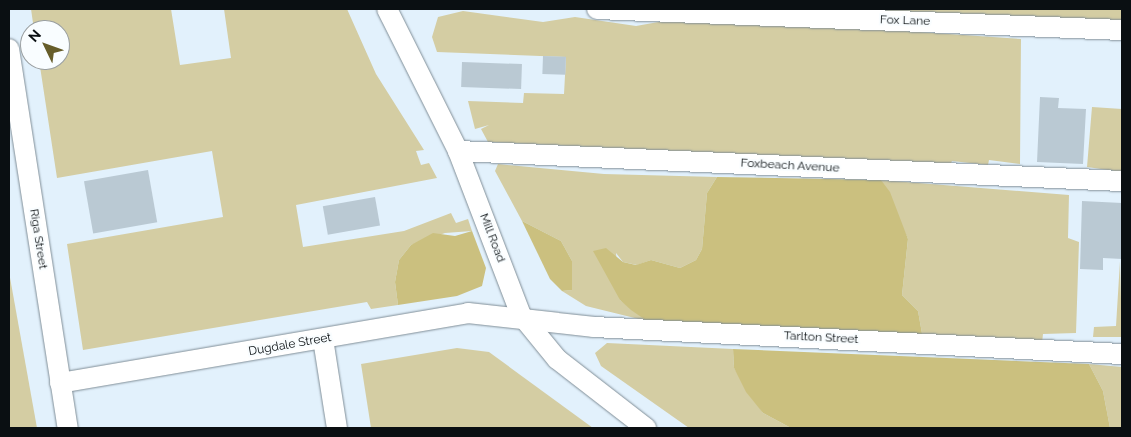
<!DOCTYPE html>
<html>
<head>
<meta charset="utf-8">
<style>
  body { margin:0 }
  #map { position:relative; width:1131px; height:437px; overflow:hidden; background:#e2f1fc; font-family:Raleway,sans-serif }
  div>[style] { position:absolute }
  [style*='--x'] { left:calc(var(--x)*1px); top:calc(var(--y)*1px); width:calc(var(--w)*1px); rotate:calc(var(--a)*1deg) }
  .green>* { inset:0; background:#d4cda3 }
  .forest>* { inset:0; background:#cbc07f }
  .building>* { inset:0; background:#bac9d3; transform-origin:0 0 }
  .roads { filter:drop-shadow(0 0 1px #808e97) drop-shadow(0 0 1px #808e97) }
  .minor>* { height:20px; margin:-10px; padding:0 10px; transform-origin:10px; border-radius:10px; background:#fff }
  span { translate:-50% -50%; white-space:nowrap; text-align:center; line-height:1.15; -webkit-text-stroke:4px #f9fdff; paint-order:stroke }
  .street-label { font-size:12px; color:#0a0f12 }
  .frame { position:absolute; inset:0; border:10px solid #0a0f12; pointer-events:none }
  .north { position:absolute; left:20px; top:20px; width:50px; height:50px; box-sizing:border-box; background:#f9fdff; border:1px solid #999ea0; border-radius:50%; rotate:312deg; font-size:14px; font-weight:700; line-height:20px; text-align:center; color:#0a0f12 }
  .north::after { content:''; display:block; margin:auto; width:18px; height:22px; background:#665d2a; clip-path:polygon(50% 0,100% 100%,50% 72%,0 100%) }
</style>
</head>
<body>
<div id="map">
  <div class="green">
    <div style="clip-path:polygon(31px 9px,171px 9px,180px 65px,231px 58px,224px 9px,347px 9px,376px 74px,424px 150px,416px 151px,421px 165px,429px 163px,437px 178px,296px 205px,303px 247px,404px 231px,451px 213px,456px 223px,468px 219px,472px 231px,445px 233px,411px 245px,399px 260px,395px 282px,398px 305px,371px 309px,367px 302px,83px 350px,67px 244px,223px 217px,212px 151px,57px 178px,39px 60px,60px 60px,60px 30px,34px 30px)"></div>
    <div style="clip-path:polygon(816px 9px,1122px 9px,1122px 21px)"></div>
    <div style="clip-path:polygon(463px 11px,543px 22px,575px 17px,636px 26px,664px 21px,774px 22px,1021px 39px,1020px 164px,989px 160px,988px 165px,952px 161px,950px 165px,488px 142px,481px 129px,489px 125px,475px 129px,468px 101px,523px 103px,524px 93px,564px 94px,566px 57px,437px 52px,432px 37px,438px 17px)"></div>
    <div style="clip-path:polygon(1092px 107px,1122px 109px,1122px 172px,1087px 167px)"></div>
    <div style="clip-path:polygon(498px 164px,604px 174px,717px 177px,707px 193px,702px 249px,696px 260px,680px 268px,651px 260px,637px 265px,623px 262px,616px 253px,620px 300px,647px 321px,586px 306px,562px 291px,572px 290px,572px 261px,561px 241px,522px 221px,495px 171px)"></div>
    <div style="clip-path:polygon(881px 180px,1069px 195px,1068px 238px,1079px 242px,1076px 333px,1043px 334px,1042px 343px,923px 339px,918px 311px,902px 295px,908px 239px)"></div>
    <div style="clip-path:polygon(1120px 261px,1122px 337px,1093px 337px,1094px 327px,1116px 326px)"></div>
    <div style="clip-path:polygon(9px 272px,37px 428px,9px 428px)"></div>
    <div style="clip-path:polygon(607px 343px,733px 349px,734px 368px,763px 413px,791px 428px,689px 428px,601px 366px,595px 353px)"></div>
    <div style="clip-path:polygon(457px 348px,489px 352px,593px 428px,371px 428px,361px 364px)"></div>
    <div style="clip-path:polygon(1089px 364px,1122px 367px,1122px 428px,1110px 428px,1103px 391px)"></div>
  </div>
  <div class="forest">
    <div style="clip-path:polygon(717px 177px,881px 180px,890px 192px,908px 239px,902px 295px,918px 311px,923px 339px,647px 321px,631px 310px,620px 300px,593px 251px,606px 248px,623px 262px,636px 265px,651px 260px,680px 268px,696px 260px,702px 249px,707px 193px)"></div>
    <div style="clip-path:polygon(522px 221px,561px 241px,572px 261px,572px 290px,562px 291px,550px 279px)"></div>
    <div style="clip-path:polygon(472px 231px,486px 268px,482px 286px,457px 296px,398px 305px,395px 282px,399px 260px,411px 245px,433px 233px,455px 236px)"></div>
    <div style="clip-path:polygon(733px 349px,1089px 364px,1103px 391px,1110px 428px,791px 428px,763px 413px,746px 392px,734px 368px)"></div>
  </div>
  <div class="building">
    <div style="left:543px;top:56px;width:23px;height:18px;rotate:2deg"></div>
    <div style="left:462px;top:62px;width:60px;height:25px;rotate:2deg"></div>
    <div style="clip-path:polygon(1040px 97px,1059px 98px,1058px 108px,1086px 109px,1083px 164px,1037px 162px)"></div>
    <div style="left:148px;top:170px;width:53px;height:65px;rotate:80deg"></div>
    <div style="left:375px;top:197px;width:29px;height:53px;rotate:80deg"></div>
    <div style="clip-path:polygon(1082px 201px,1122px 203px,1122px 259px,1103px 258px,1103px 270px,1080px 269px)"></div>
  </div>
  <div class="roads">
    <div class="minor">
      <div style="--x:387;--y:9;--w:159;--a:63.4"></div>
      <div style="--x:458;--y:151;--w:176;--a:69"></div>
      <div style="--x:521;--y:315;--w:57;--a:50.7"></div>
      <div style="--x:557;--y:359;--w:113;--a:37.8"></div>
      <div style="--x:597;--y:9;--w:525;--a:2.29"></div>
      <div style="--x:9;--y:49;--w:384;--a:81.2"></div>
      <div style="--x:458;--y:151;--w:665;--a:2.59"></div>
      <div style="--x:323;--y:339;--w:90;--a:81.1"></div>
      <div style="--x:60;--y:383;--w:414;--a:-9.7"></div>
      <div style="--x:468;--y:313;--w:127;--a:6.3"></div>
      <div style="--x:594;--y:327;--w:529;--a:2.93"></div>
    </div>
  </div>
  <div class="street-label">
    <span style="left:905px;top:21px;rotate:2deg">Fox Lane</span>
    <span style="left:790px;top:166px;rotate:3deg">Foxbeach Avenue</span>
    <span style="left:492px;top:238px;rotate:69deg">Mill Road</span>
    <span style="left:38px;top:239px;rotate:81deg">Riga Street</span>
    <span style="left:821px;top:338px;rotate:3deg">Tarlton Street</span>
    <span style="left:290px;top:345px;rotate:-10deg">Dugdale Street</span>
  </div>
  <div class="frame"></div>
  <div class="north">N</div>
</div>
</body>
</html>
